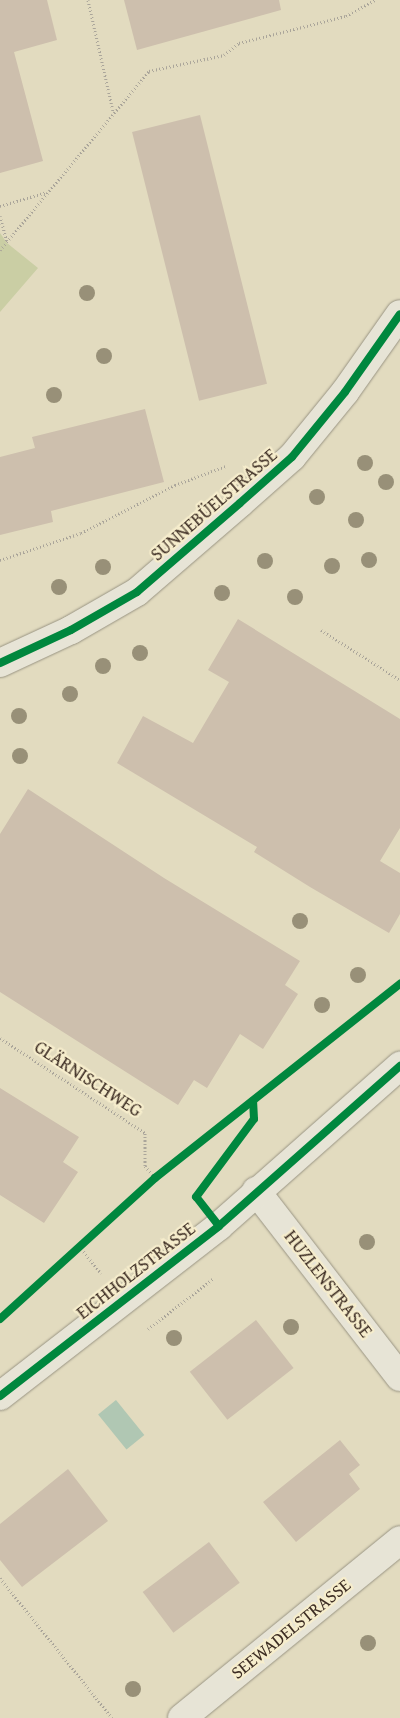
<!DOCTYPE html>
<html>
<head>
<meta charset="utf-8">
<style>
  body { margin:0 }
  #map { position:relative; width:400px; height:1718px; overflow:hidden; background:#e2dbbf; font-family:"Gentium Book Plus",serif }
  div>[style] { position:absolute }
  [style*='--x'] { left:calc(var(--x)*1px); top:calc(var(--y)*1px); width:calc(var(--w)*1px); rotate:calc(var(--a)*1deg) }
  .green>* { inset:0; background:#cacea4 }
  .water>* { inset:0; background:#b0c7b3; transform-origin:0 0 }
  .building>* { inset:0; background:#cdbfad; transform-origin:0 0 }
  .path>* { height:3px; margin-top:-1.5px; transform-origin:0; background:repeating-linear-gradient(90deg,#aaa59a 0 1px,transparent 0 3.5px) }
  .roads { filter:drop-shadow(0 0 1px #999483) drop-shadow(0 0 1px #999483) }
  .street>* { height:28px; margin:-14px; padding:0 14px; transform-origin:14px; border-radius:14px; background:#e7e4d6 }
  .secondary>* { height:28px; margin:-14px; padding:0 14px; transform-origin:14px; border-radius:14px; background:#e7e4d6 }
  .cycleway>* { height:8px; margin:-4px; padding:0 4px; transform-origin:4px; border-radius:4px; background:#00873e }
  .trees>* { width:16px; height:16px; margin:-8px; border-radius:50%; background:#989078 }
  span { translate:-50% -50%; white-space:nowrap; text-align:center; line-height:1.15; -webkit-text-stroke:4.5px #f6edcc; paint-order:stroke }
  .street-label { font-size:18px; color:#3d2d23 }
</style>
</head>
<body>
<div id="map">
  <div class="green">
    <div style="clip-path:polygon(0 233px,7px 243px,38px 268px,0 312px)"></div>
  </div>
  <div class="water">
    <div style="left:116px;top:1400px;width:45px;height:23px;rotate:51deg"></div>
  </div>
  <div class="building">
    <div style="clip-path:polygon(0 0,47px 0,57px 40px,14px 52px,43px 161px,0 173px)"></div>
    <div style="clip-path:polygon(124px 0,279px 0,281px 10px,137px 50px)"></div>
    <div style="left:200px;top:115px;width:277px;height:70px;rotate:76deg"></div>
    <div style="clip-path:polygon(145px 409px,164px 482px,51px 511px,53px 522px,0 535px,0 457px,35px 448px,32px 437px)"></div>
    <div style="clip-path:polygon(238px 619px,400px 719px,400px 828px,380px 861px,400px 873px,400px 914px,389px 933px,310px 887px,254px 852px,257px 847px,117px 763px,143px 716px,193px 743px,229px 682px,208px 670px)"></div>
    <div style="clip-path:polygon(28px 789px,164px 878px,300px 961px,285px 985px,298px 994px,263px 1049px,240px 1034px,207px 1088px,194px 1080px,178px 1105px,0 992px,0 834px)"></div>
    <div style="clip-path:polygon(0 1088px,79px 1137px,63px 1162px,78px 1172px,44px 1223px,0 1195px)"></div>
    <div style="left:256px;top:1320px;width:61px;height:84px;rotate:52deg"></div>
    <div style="clip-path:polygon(340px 1440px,360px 1465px,349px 1474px,360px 1489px,296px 1542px,263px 1502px)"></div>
    <div style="clip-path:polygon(68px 1469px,108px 1521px,22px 1587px,0 1560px,0 1524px)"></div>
    <div style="left:209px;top:1542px;width:51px;height:83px;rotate:53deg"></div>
  </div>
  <div class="path">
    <div style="--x:88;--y:0;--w:114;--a:77.3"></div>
    <div style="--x:0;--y:206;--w:49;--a:-16.6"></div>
    <div style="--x:0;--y:216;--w:27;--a:75"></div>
    <div style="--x:0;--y:250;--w:233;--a:-50.2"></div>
    <div style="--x:149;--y:71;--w:77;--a:-12"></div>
    <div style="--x:224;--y:55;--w:19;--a:-39"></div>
    <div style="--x:239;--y:43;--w:110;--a:-14.2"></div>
    <div style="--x:346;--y:16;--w:33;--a:-29"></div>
    <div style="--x:0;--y:560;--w:85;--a:-18.4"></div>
    <div style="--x:81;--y:533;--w:106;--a:-27.1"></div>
    <div style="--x:175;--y:485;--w:54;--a:-20.4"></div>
    <div style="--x:321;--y:630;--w:93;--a:32.3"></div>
    <div style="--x:0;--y:1038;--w:173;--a:33.2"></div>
    <div style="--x:145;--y:1133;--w:33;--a:90"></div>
    <div style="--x:145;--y:1166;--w:16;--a:50"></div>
    <div style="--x:79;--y:1246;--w:35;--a:51"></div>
    <div style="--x:148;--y:1329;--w:83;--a:-37.7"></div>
    <div style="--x:0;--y:1578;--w:179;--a:51.3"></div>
  </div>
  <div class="roads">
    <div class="street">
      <div style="--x:0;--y:663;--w:78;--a:-24.9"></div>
      <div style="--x:71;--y:630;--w:76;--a:-29.9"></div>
      <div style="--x:137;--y:592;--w:136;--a:-40.8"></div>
      <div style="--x:240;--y:503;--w:69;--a:-41.5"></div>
      <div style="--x:292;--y:457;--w:84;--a:-50.8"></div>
      <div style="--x:345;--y:392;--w:95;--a:-54.8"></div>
      <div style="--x:256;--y:1191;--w:235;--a:52.3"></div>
      <div style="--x:182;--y:1718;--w:281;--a:-39.2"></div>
    </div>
    <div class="secondary">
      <div style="--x:0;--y:1396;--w:277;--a:-37.8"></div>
      <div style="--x:219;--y:1226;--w:242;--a:-41.5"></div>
    </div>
  </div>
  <div class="cycleway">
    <div style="--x:0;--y:663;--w:78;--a:-24.9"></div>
    <div style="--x:71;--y:630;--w:76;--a:-29.9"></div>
    <div style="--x:137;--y:592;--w:136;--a:-40.8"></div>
    <div style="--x:240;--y:503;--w:69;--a:-41.5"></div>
    <div style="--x:292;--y:457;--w:84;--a:-50.8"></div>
    <div style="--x:345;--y:392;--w:95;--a:-54.8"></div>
    <div style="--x:219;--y:1226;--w:37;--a:-128"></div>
    <div style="--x:196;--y:1197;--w:97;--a:-53.4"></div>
    <div style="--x:254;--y:1119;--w:18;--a:-93"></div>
    <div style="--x:0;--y:1319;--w:210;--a:-42.3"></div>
    <div style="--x:155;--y:1178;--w:313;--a:-38.4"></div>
    <div style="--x:0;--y:1396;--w:277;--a:-37.8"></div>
    <div style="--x:219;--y:1226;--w:242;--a:-41.5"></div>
  </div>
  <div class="trees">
    <div style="left:87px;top:293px"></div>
    <div style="left:104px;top:356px"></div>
    <div style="left:54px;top:395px"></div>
    <div style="left:365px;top:463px"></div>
    <div style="left:386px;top:482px"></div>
    <div style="left:317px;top:497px"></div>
    <div style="left:356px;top:520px"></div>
    <div style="left:369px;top:560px"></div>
    <div style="left:265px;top:561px"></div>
    <div style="left:332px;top:566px"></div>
    <div style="left:103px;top:567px"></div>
    <div style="left:59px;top:587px"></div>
    <div style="left:222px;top:593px"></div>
    <div style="left:295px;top:597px"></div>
    <div style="left:140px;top:653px"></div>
    <div style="left:103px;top:666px"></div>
    <div style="left:70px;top:694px"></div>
    <div style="left:19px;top:716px"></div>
    <div style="left:20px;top:756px"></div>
    <div style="left:300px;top:921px"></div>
    <div style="left:358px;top:975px"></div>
    <div style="left:322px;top:1005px"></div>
    <div style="left:367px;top:1242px"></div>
    <div style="left:291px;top:1327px"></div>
    <div style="left:174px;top:1338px"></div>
    <div style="left:368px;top:1643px"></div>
    <div style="left:133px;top:1689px"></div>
  </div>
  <div class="street-label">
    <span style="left:214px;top:505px;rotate:-41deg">SUNNEBÜELSTRASSE</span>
    <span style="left:88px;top:1079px;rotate:33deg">GLÄRNISCHWEG</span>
    <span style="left:136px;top:1271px;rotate:-38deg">EICHHOLZSTRASSE</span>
    <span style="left:328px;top:1284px;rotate:52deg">HUZLENSTRASSE</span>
    <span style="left:291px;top:1629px;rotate:-39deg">SEEWADELSTRASSE</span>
  </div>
</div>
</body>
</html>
